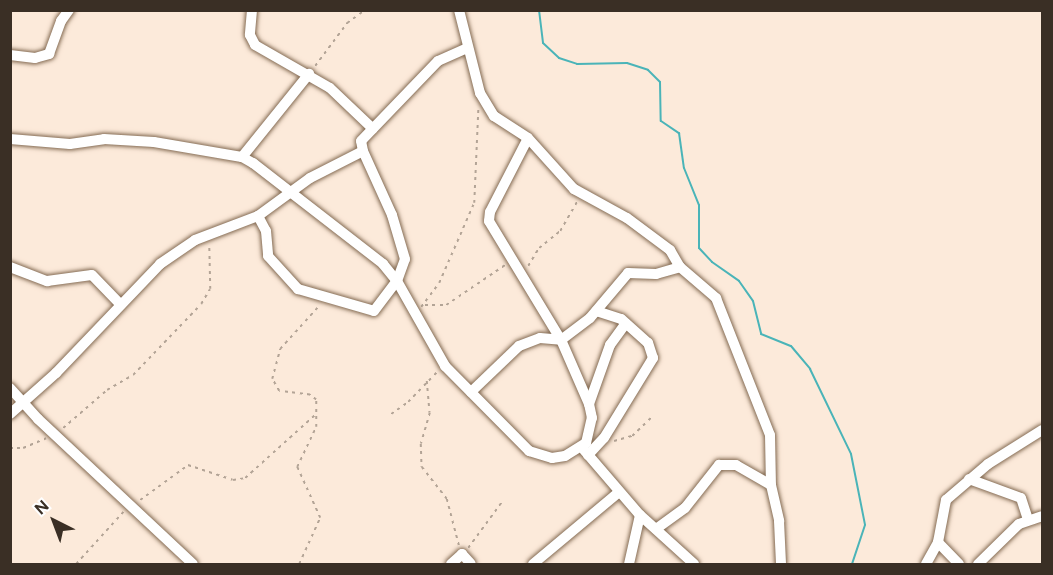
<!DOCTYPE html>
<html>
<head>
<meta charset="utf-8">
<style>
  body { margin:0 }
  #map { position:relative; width:1053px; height:575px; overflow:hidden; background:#fceada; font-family:Figtree,sans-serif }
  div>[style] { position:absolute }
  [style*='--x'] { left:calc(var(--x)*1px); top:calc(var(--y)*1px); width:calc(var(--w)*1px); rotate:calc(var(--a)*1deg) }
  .stream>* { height:2px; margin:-1px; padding:0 1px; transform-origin:1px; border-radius:1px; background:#4ab4b8 }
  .path>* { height:1.5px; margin-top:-0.75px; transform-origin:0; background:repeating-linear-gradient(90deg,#b3a496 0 3px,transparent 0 7.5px) }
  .roads { filter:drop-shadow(0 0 2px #846b53) drop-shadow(0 0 2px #846b53) }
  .minor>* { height:10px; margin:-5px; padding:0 5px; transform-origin:5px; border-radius:5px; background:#fff }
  span { translate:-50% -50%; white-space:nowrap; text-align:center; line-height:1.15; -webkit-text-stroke:6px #fff; paint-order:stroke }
  .frame { position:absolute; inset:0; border:12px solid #3a2f25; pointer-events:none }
  .north { position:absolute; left:24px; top:491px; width:60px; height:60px; -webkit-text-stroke:4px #fff; paint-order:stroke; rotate:318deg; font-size:16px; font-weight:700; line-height:24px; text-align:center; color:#3a2f25 }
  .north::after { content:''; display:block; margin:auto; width:21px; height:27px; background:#3a2f25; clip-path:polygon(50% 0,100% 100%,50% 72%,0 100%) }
</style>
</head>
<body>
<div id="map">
  <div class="stream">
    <div style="--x:539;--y:10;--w:33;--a:83"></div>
    <div style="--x:543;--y:43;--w:22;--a:43"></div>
    <div style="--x:559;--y:58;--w:19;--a:18"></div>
    <div style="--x:577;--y:64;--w:50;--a:-1.1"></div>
    <div style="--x:627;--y:63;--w:22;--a:18"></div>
    <div style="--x:648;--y:70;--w:17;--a:45"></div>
    <div style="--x:660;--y:82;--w:39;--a:89"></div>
    <div style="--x:661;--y:121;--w:22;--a:34"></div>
    <div style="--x:679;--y:133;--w:35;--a:82"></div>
    <div style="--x:684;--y:168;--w:40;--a:68"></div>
    <div style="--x:699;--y:205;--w:43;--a:90"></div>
    <div style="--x:699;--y:248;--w:19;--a:47"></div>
    <div style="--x:712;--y:262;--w:33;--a:35"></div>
    <div style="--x:739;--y:281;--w:24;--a:55"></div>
    <div style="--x:753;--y:301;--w:34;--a:76"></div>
    <div style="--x:761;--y:334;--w:32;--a:22"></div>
    <div style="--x:791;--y:346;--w:30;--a:50"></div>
    <div style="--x:810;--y:369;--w:94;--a:64.2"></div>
    <div style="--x:851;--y:454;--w:72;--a:78.8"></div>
    <div style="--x:865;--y:525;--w:41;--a:108.4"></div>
  </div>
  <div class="path">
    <div style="--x:315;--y:66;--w:54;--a:-53.3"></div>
    <div style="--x:347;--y:23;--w:22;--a:-36"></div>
    <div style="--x:528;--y:266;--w:21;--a:-59"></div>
    <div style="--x:539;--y:248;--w:27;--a:-39"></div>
    <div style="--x:560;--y:231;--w:34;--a:-60"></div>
    <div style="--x:425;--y:305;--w:21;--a:0"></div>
    <div style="--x:446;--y:305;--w:71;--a:-34.1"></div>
    <div style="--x:421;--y:307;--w:30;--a:-53"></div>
    <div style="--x:439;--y:283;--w:87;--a:-66.4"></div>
    <div style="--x:474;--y:203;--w:93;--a:-87.5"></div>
    <div style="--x:427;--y:381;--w:32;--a:85"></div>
    <div style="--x:430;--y:413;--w:32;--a:106"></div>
    <div style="--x:421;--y:444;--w:23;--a:88"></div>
    <div style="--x:422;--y:467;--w:41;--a:52"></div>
    <div style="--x:447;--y:499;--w:48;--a:75.4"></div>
    <div style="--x:391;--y:414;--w:21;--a:-35"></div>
    <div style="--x:408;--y:402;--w:42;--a:-46"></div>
    <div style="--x:63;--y:428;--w:58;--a:-40.8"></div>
    <div style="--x:107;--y:390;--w:30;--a:-30"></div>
    <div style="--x:133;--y:375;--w:98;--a:-46.2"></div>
    <div style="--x:201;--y:304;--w:17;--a:-59"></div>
    <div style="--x:210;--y:289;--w:43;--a:-91.3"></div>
    <div style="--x:614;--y:441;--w:19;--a:-16"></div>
    <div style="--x:632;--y:436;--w:28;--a:-44"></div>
    <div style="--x:10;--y:448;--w:13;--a:0"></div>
    <div style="--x:23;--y:448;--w:25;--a:-23"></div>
    <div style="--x:140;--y:500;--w:59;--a:-36.1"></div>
    <div style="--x:188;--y:465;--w:47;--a:18.4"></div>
    <div style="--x:233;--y:480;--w:12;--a:-9"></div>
    <div style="--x:245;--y:478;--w:94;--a:-42"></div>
    <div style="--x:468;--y:548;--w:56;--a:-53.7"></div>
    <div style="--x:76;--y:564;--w:72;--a:-47.8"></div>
    <div style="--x:299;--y:564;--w:51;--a:-65.5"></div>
    <div style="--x:320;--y:518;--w:56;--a:-114.3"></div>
    <div style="--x:297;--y:467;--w:44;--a:-64.6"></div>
    <div style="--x:316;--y:427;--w:27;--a:-90"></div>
    <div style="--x:316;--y:400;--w:8;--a:-140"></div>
    <div style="--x:310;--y:395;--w:31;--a:-173"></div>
    <div style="--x:279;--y:391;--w:14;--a:-120"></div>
    <div style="--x:272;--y:379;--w:31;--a:-75"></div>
    <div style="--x:280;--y:349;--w:58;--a:-47.8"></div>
  </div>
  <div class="roads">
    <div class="minor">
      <div style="--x:252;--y:10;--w:25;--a:95"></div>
      <div style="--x:250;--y:35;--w:11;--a:63"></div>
      <div style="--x:255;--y:45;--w:86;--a:29.8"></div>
      <div style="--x:330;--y:88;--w:59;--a:43.6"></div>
      <div style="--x:459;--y:10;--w:86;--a:75.8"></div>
      <div style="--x:480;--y:93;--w:27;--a:59"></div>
      <div style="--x:494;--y:116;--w:40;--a:32.9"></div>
      <div style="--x:528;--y:138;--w:69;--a:48"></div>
      <div style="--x:574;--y:189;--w:60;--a:28.7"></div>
      <div style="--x:627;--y:218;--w:54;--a:36.7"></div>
      <div style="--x:670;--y:250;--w:20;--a:60"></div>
      <div style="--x:680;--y:267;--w:48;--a:40.7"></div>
      <div style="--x:716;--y:298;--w:147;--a:68.5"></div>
      <div style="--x:770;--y:435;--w:50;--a:88.9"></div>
      <div style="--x:771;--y:485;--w:37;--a:77"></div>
      <div style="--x:779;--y:521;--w:43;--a:87.3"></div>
      <div style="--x:10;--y:55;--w:25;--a:7"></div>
      <div style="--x:35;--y:58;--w:15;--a:-16"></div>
      <div style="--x:49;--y:54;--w:35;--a:-70"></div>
      <div style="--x:61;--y:21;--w:14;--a:-54"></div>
      <div style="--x:10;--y:139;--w:60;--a:4.8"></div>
      <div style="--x:70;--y:144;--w:34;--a:-8"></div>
      <div style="--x:104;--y:139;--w:50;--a:3.4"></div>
      <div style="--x:154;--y:142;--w:89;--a:9.7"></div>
      <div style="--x:242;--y:157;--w:13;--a:29"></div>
      <div style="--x:253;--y:163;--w:165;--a:37.8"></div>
      <div style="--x:383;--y:264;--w:22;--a:51"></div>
      <div style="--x:397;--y:281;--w:98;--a:60.5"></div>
      <div style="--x:445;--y:366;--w:120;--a:45.3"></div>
      <div style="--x:529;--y:451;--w:24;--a:17"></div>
      <div style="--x:552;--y:458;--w:13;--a:-9"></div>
      <div style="--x:565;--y:456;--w:25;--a:-32"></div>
      <div style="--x:586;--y:443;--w:26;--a:-77"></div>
      <div style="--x:592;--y:418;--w:14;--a:-102"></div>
      <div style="--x:589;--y:404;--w:70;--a:-113.6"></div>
      <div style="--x:561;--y:340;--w:139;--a:-121.2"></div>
      <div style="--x:489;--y:221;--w:9;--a:-84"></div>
      <div style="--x:490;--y:212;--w:83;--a:-62.8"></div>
      <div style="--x:242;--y:157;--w:107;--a:-51.1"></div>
      <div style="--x:258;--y:216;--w:17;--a:62"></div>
      <div style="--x:266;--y:231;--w:25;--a:85"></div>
      <div style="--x:268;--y:256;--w:45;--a:47.7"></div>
      <div style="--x:298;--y:289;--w:79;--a:16.1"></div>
      <div style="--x:374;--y:311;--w:38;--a:-53"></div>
      <div style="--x:397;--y:281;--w:23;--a:-70"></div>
      <div style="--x:405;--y:259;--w:46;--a:-106.5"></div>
      <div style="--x:392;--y:215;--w:70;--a:-114.4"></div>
      <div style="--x:10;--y:267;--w:40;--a:21"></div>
      <div style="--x:47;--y:281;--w:45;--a:-7.6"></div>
      <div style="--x:92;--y:275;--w:40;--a:46"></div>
      <div style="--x:10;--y:388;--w:42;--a:47.9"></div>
      <div style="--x:38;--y:419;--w:212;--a:43.1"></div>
      <div style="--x:471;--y:392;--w:66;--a:-43.8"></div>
      <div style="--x:519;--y:346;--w:22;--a:-21"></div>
      <div style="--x:540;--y:338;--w:21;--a:5"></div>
      <div style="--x:561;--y:340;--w:36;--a:-37"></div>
      <div style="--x:590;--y:318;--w:59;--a:-49.8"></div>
      <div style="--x:628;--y:273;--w:28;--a:2"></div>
      <div style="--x:656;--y:274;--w:25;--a:-16"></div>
      <div style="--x:589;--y:404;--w:63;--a:-70.4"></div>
      <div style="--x:610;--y:345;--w:26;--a:-54"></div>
      <div style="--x:10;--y:414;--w:62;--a:-41.7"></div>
      <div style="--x:56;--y:373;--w:151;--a:-46.3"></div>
      <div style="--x:160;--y:264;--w:42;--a:-34.4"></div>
      <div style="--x:195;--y:240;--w:67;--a:-20.9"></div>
      <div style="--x:258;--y:216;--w:64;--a:-36.2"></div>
      <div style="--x:310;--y:178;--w:59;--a:-27"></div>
      <div style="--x:363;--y:151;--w:10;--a:-101"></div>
      <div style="--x:361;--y:141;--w:111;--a:-46.1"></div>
      <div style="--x:438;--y:61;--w:32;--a:-24"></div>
      <div style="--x:584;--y:450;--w:86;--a:49.3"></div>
      <div style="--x:640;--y:515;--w:73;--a:42.2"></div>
      <div style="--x:588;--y:455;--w:23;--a:-47"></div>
      <div style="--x:604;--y:438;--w:94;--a:-58.5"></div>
      <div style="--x:653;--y:358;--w:16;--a:-108"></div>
      <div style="--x:648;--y:343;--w:36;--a:-138"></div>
      <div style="--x:621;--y:319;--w:26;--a:-162"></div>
      <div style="--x:969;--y:479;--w:55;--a:20.1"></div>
      <div style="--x:1021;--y:498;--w:23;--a:72"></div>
      <div style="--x:656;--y:529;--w:36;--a:-36"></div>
      <div style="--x:685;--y:508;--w:55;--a:-51.7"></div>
      <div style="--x:719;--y:465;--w:17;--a:0"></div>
      <div style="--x:736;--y:465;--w:40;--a:29.7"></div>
      <div style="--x:451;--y:564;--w:15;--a:-42"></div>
      <div style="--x:462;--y:554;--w:13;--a:48"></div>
      <div style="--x:533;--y:564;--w:112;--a:-39.9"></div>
      <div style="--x:629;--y:564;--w:50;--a:-77.3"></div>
      <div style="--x:926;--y:564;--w:25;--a:-61"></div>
      <div style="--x:959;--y:564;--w:30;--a:-134"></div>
      <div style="--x:938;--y:542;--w:43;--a:-79.2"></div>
      <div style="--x:946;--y:500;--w:55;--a:-40.6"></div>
      <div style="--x:988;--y:464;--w:64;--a:-32.2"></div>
      <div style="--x:978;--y:564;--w:57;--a:-44.3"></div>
      <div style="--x:1019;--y:524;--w:24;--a:-19"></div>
    </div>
  </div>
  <div class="frame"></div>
  <div class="north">N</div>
</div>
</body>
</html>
